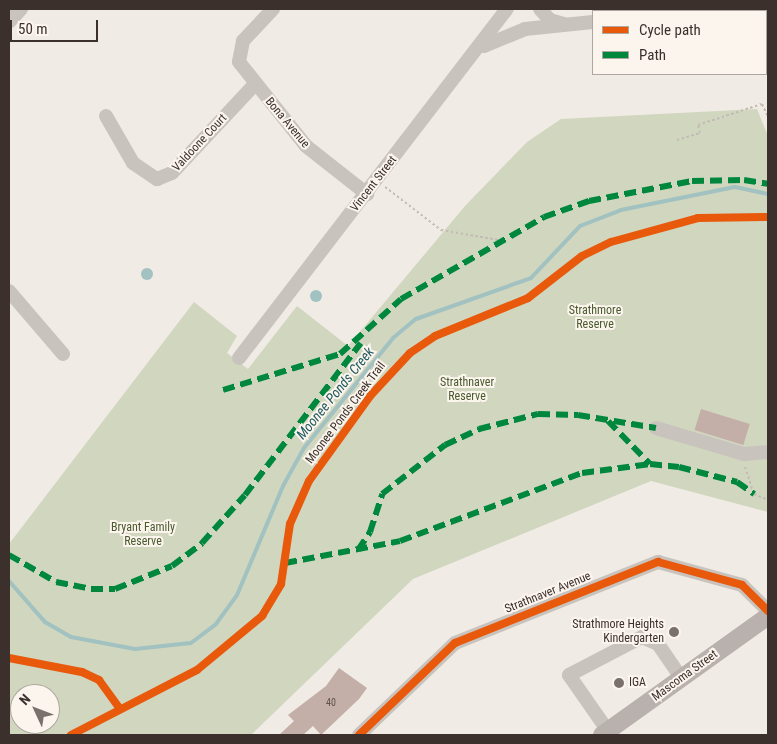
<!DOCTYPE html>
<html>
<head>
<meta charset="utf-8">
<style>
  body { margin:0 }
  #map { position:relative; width:777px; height:744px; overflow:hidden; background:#f0ebe5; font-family:"Roboto Condensed",sans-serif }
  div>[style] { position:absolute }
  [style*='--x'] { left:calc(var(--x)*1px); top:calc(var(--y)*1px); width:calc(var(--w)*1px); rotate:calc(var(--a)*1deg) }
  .green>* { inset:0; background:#d1d6bf }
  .water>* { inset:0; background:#a1c2c1 }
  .round { border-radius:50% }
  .stream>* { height:4px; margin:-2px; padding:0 2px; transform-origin:2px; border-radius:2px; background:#a1c2c1 }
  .building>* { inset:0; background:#c3afa7; transform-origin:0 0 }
  .path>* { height:2px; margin-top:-1px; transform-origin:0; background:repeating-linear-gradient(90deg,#c2bbb6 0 2.5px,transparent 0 5px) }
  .minor>* { height:14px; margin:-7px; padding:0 7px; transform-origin:7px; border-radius:7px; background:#c9c3be }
  .major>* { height:18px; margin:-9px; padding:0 9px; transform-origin:9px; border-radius:9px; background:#b8b1ad }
  .quiet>* { height:6px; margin-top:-3px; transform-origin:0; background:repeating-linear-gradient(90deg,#00873e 0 12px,transparent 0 18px) }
  .cycleway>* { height:8px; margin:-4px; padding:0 4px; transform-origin:4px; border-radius:4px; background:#e8590c }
  .dots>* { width:14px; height:14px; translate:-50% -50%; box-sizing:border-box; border:2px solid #fbf5ee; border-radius:50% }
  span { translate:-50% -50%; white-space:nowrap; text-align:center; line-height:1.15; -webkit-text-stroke:4px #fbf5ee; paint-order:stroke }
  .number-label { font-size:10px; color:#5d504a }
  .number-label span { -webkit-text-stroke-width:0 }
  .street-label { font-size:12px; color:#3b302b }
  .park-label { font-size:12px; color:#4a5a2e }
  .poi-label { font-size:12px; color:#3b302b }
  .right { translate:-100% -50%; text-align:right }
  .left { translate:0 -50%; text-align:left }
  .water-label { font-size:14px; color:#1f5a5e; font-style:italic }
  .frame { position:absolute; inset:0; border:10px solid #3b302b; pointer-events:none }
  .legend { position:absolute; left:592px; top:10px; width:175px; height:65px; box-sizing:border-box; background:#fbf5ee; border:1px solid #aea6a0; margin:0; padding:6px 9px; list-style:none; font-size:15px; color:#3b302b }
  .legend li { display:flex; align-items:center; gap:10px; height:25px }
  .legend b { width:25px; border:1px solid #aea6a0 }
  .north { position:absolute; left:10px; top:684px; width:50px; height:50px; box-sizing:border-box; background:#fbf5ee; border:1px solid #aea6a0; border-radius:50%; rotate:313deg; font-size:14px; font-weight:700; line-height:20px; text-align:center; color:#3b302b }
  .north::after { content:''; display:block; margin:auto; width:18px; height:22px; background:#7a716c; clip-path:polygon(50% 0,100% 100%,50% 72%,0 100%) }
  .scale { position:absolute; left:10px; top:20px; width:88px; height:22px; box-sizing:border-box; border:2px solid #3b302b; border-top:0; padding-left:6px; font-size:15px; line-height:18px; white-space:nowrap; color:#3b302b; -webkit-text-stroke:4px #fbf5ee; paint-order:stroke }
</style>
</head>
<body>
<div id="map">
  <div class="green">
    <div style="clip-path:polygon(evenodd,757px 109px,768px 136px,768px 512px,651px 481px,413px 579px,251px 735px,9px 735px,9px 544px,194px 302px,237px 336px,227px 353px,248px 369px,297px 306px,348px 346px,465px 206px,527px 142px,561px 119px,757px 109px,20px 694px,50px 694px,50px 724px,20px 724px,20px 694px)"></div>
  </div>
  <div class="water">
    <div class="round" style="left:141px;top:268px;width:12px;height:12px"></div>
    <div class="round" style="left:310px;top:290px;width:12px;height:12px"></div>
  </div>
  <div class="stream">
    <div style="--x:9;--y:581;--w:55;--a:48.7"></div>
    <div style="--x:45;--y:622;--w:30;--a:30"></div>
    <div style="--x:71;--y:637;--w:65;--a:10.6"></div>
    <div style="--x:135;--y:649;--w:56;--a:-6.1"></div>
    <div style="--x:191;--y:643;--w:31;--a:-37"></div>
    <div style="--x:216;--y:624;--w:36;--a:-54"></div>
    <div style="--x:237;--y:595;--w:118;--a:-67.1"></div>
    <div style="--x:283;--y:486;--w:43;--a:-61.1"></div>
    <div style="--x:304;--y:448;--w:141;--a:-51"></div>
    <div style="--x:393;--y:338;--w:30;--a:-40"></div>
    <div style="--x:416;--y:319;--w:122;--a:-19.6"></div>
    <div style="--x:531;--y:278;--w:71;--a:-46.7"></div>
    <div style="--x:580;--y:226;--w:44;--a:-21.3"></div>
    <div style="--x:621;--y:210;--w:116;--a:-11.4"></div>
    <div style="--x:735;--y:187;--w:34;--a:12"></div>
  </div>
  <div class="building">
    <div style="left:701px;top:409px;width:51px;height:22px;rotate:17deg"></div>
    <div style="clip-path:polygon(339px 668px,367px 688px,359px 699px,321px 735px,313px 726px,303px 735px,279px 735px,294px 721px,288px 715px,326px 686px)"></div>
  </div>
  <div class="path">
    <div style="--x:677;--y:140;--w:24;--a:-17"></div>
    <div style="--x:700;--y:133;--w:8;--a:-104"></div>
    <div style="--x:698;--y:125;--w:67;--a:-18.2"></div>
    <div style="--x:762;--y:104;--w:14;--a:65"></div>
    <div style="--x:385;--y:187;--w:71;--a:37.5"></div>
    <div style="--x:441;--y:230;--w:65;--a:9.8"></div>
    <div style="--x:745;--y:467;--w:28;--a:72"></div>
    <div style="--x:754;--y:494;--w:15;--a:23"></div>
  </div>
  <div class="minor">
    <div style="--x:273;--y:9;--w:44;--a:133.2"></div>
    <div style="--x:243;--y:41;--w:21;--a:101"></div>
    <div style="--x:239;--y:62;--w:107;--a:51.4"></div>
    <div style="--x:306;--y:146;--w:78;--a:38.2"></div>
    <div style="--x:540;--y:9;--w:15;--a:48"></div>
    <div style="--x:550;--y:20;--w:15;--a:16"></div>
    <div style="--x:721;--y:11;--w:30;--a:-4"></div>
    <div style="--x:9;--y:22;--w:18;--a:-47"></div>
    <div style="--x:484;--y:46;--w:44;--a:-22.5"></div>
    <div style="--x:525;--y:29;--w:68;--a:-5.9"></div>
    <div style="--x:106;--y:116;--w:54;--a:60.1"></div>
    <div style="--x:133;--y:163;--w:29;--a:34"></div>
    <div style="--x:157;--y:179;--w:16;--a:-22"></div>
    <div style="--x:172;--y:173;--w:122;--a:-47"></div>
    <div style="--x:9;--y:291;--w:83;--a:49.4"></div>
    <div style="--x:239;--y:358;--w:440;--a:-52.5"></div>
    <div style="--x:656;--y:428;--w:92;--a:16.5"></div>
    <div style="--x:744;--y:454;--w:24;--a:-5"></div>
    <div style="--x:608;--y:731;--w:68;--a:-124.9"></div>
    <div style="--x:569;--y:675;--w:82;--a:-27.5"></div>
    <div style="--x:642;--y:637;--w:17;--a:24"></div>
    <div style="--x:658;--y:644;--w:42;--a:55.6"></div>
    <div style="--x:359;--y:735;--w:133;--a:-43.8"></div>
    <div style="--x:455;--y:643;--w:219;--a:-21.8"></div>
    <div style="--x:658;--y:562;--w:87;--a:15.3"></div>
    <div style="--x:742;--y:585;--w:37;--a:45"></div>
  </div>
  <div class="major">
    <div style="--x:602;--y:735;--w:204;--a:-35.6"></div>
  </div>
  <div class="quiet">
    <div style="--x:223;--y:390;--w:122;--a:-17.1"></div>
    <div style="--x:340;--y:354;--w:82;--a:-42"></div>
    <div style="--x:401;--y:299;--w:165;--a:-29.8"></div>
    <div style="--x:544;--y:217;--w:48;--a:-19.6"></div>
    <div style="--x:589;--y:201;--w:105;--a:-11"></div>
    <div style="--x:692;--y:181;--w:52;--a:-1.1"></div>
    <div style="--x:744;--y:180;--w:24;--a:9"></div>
    <div style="--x:608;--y:421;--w:60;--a:45.7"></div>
    <div style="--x:358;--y:550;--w:22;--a:-56"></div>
    <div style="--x:370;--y:532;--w:40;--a:-72"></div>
    <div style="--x:382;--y:494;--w:80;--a:-37.9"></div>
    <div style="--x:445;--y:445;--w:38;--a:-25"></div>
    <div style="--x:479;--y:429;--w:61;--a:-14.3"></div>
    <div style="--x:538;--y:414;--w:40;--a:1.4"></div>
    <div style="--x:578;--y:415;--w:79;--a:9.5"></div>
    <div style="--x:9;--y:555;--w:54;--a:29.9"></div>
    <div style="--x:56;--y:582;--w:36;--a:11"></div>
    <div style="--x:91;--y:589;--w:24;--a:0"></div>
    <div style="--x:115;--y:589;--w:61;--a:-22"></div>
    <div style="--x:172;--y:566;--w:38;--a:-37"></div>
    <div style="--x:202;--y:543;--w:64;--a:-48.1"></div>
    <div style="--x:245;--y:495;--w:191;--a:-52.7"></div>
    <div style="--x:285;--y:563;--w:117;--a:-10.8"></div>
    <div style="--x:400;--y:541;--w:194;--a:-20.5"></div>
    <div style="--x:582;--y:473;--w:69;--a:-7.5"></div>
    <div style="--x:650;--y:464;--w:29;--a:6"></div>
    <div style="--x:679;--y:467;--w:60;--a:14.5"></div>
    <div style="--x:737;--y:482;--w:21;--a:35"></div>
  </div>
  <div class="cycleway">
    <div style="--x:9;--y:658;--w:74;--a:10.9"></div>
    <div style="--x:82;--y:672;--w:19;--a:25"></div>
    <div style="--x:99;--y:680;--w:36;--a:54"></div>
    <div style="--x:71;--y:735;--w:142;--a:-27.3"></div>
    <div style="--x:197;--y:670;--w:85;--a:-39.7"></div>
    <div style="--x:262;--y:616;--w:37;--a:-59"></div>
    <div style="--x:281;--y:584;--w:61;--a:-81.5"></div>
    <div style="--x:290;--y:524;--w:47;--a:-66.2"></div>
    <div style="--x:309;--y:481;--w:106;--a:-54.2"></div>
    <div style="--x:371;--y:395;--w:57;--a:-47.1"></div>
    <div style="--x:410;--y:353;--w:30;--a:-34"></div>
    <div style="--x:435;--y:336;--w:100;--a:-22.2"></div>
    <div style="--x:528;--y:298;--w:68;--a:-37.9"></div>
    <div style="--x:582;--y:256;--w:32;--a:-26"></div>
    <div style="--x:611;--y:242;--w:90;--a:-15.4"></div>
    <div style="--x:698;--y:218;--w:70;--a:-0.8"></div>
    <div style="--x:359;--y:735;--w:133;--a:-43.8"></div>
    <div style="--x:455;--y:643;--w:219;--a:-21.8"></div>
    <div style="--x:658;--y:562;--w:87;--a:15.3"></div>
    <div style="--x:742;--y:585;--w:37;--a:45"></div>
  </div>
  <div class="dots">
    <div style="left:674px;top:632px;background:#7a716c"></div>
    <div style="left:619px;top:683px;background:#7a716c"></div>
  </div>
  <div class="number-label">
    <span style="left:331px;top:703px">40</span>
  </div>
  <div class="street-label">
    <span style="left:287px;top:123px;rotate:50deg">Bona Avenue</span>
    <span style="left:200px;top:143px;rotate:-47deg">Valdoone Court</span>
    <span style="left:374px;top:184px;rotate:-52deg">Vincent Street</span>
    <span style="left:346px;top:413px;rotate:-53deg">Moonee Ponds Creek Trail</span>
    <span style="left:548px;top:593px;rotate:-22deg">Strathnaver Avenue</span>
    <span style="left:685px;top:676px;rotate:-36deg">Mascoma Street</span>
  </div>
  <div class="park-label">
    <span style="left:595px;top:318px">Strathmore<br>Reserve</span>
    <span style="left:467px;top:390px">Strathnaver<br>Reserve</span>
    <span style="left:143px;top:535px">Bryant Family<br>Reserve</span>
  </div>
  <div class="poi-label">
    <span class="right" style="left:664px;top:632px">Strathmore Heights<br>Kindergarten</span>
    <span class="left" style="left:629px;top:683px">IGA</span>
  </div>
  <div class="water-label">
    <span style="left:335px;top:393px;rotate:-51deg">Moonee Ponds Creek</span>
  </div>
  <div class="frame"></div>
  <ul class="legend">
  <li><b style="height:6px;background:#e8590c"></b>Cycle path</li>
  <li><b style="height:6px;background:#00873e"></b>Path</li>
  </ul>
  <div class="north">N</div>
  <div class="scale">50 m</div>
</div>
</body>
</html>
